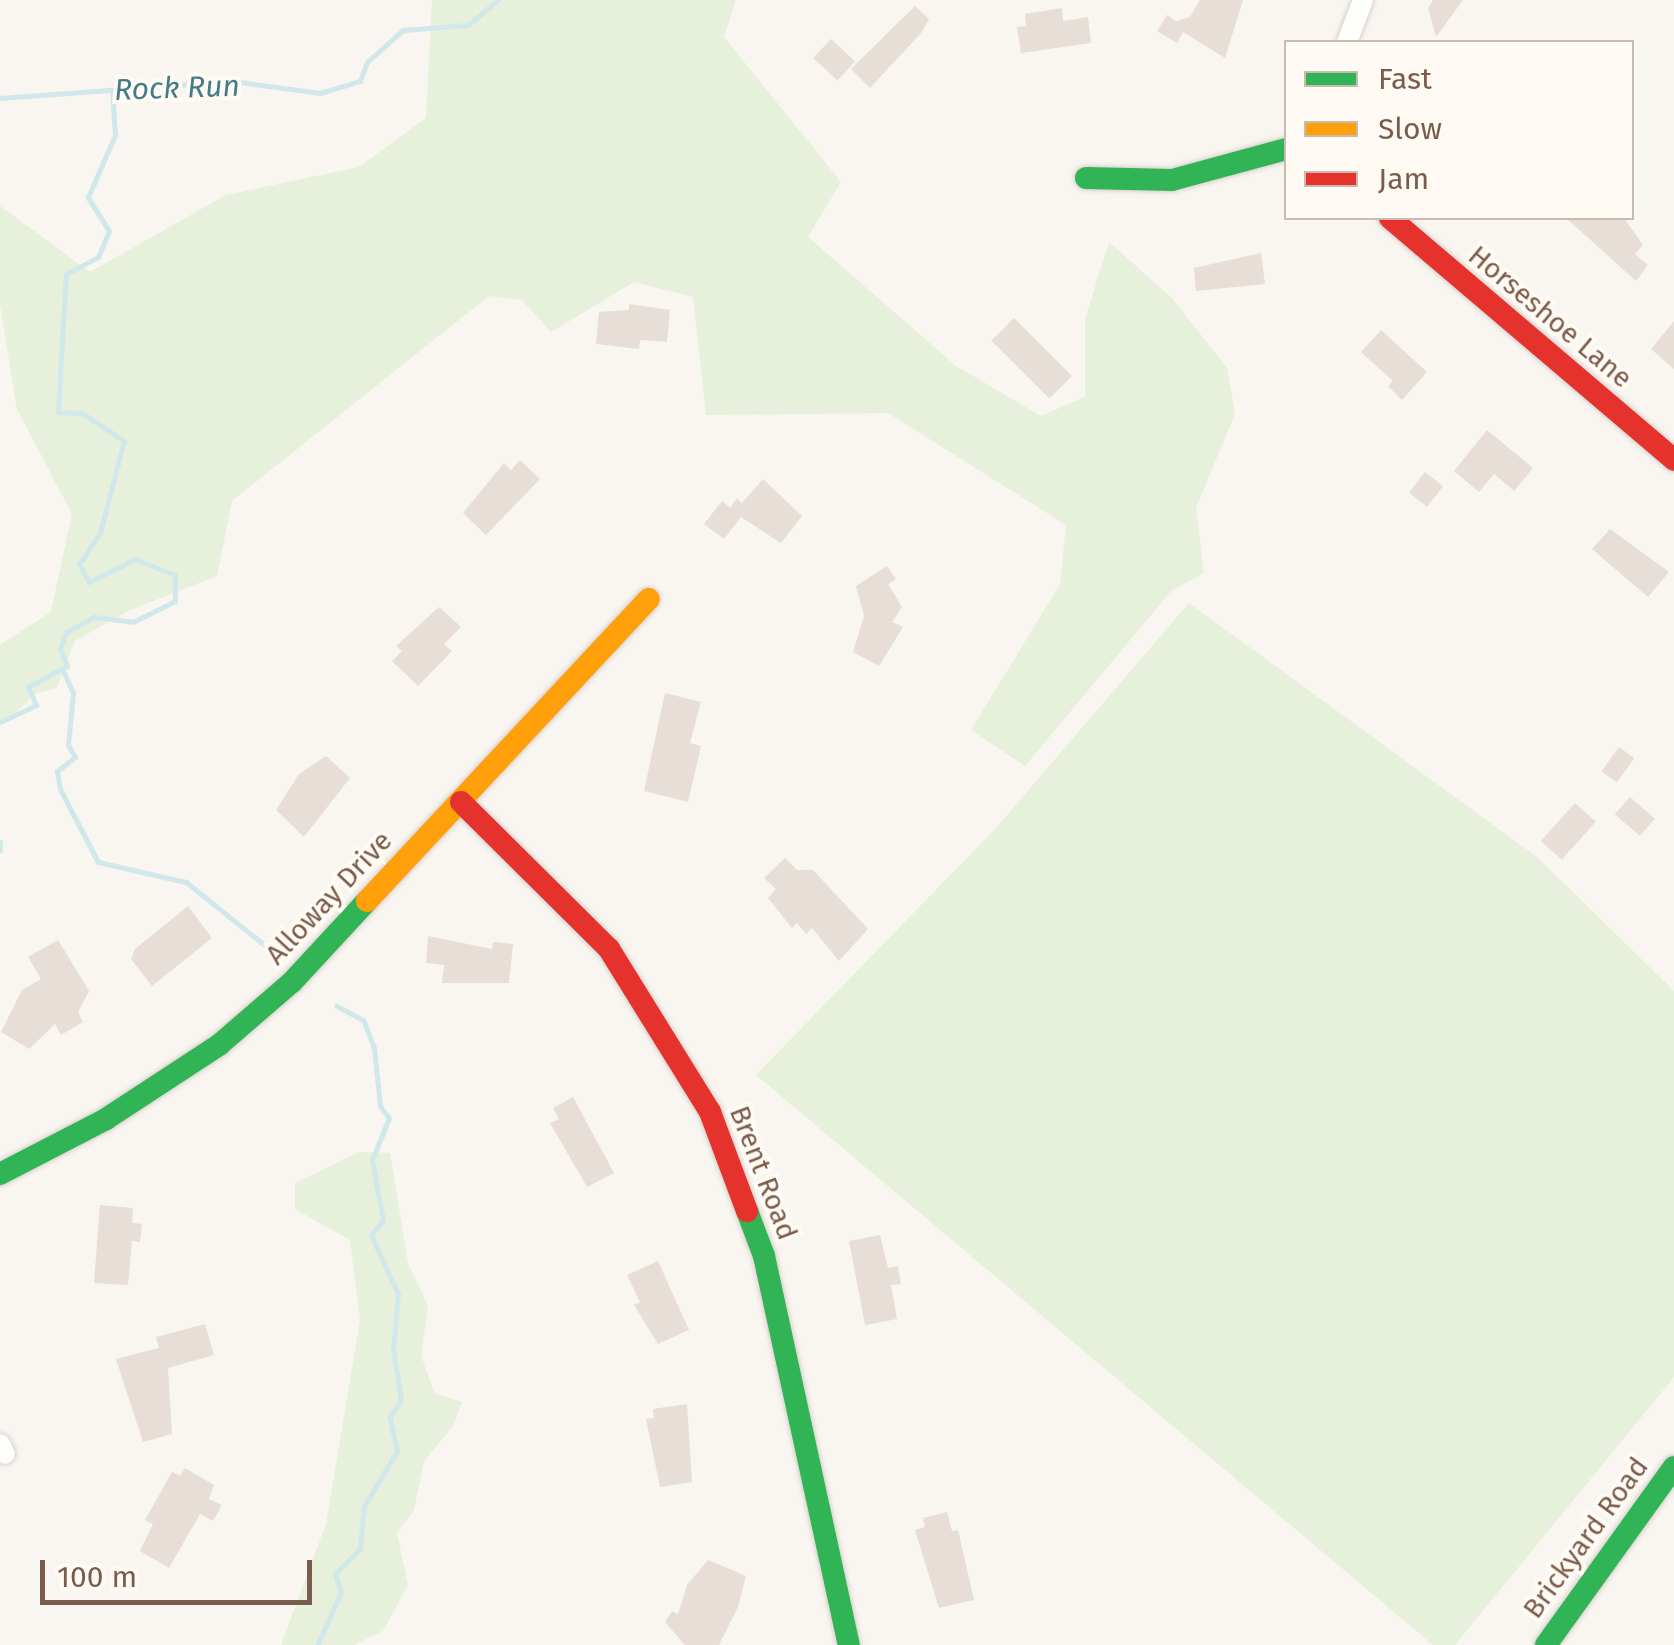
<!DOCTYPE html>
<html>
<head>
<meta charset="utf-8">
<style>
  body { margin:0 }
  #map { position:relative; width:1674px; height:1645px; overflow:hidden; background:#f9f5f0; font-family:"Fira Sans",sans-serif }
  div>[style] { position:absolute }
  [style*='--x'] { left:calc(var(--x)*1px); top:calc(var(--y)*1px); width:calc(var(--w)*1px); rotate:calc(var(--a)*1deg) }
  .green>* { inset:0; background:#e7f0db }
  .stream>* { height:5px; margin:-2.5px; padding:0 2.5px; transform-origin:2.5px; border-radius:2.5px; background:#d0e8ea }
  .building>* { inset:0; background:#e6ded7; transform-origin:0 0 }
  .roads { filter:drop-shadow(0 0 2px #d7d1cb) drop-shadow(0 0 2px #d7d1cb) }
  .street>* { height:20px; margin:-10px; padding:0 10px; transform-origin:10px; border-radius:10px; background:#fefefd }
  .fast>* { height:22px; margin:-11px; padding:0 11px; transform-origin:11px; border-radius:11px; background:#30b455 }
  .slow>* { height:22px; margin:-11px; padding:0 11px; transform-origin:11px; border-radius:11px; background:#ff9f0a }
  .jam>* { height:22px; margin:-11px; padding:0 11px; transform-origin:11px; border-radius:11px; background:#e5322d }
  span { translate:-50% -50%; white-space:nowrap; text-align:center; line-height:1.15; -webkit-text-stroke:8px #fffaf3; paint-order:stroke }
  .street-label { font-size:28px; color:#7a5c4d }
  .water-label { font-size:30px; color:#437c86; font-style:italic }
  .legend { position:absolute; left:1284px; top:40px; width:350px; height:180px; box-sizing:border-box; background:#fffaf3; border:2px solid #cabbb1; margin:0; padding:12px 18px; list-style:none; font-size:30px; color:#7a5c4d }
  .legend li { display:flex; align-items:center; gap:20px; height:50px }
  .legend b { width:50px; border:2px solid #cabbb1 }
  .scale { position:absolute; left:40px; top:1560px; width:272px; height:45px; box-sizing:border-box; border:5px solid #7a5c4d; border-top:0; padding-left:12px; font-size:30px; line-height:35px; white-space:nowrap; color:#7a5c4d; -webkit-text-stroke:8px #fffaf3; paint-order:stroke }
</style>
</head>
<body>
<div id="map">
  <div class="green">
    <div style="clip-path:polygon(432px 0,736px 0,724px 37px,841px 182px,808px 237px,956px 366px,1041px 416px,1085px 397px,1085px 319px,1109px 242px,1172px 298px,1227px 368px,1235px 414px,1196px 508px,1204px 573px,1171px 591px,1025px 766px,971px 730px,1060px 584px,1066px 525px,888px 413px,706px 415px,693px 297px,634px 282px,551px 332px,522px 300px,489px 296px,232px 501px,217px 576px,128px 611px,75px 641px,57px 688px,37px 693px,0 726px,0 645px,51px 612px,72px 514px,17px 409px,0 305px,0 206px,90px 272px,226px 195px,359px 167px,426px 118px)"></div>
    <div style="clip-path:polygon(1189px 603px,1537px 857px,1674px 991px,1674px 1377px,1455px 1645px,1433px 1645px,756px 1075px,996px 828px)"></div>
    <div style="clip-path:polygon(359px 1152px,390px 1153px,408px 1263px,428px 1306px,421px 1355px,434px 1393px,462px 1402px,454px 1425px,424px 1461px,414px 1510px,397px 1533px,408px 1585px,383px 1631px,354px 1645px,281px 1645px,326px 1524px,360px 1320px,350px 1240px,295px 1209px,295px 1183px)"></div>
  </div>
  <div class="stream">
    <div style="--x:0;--y:98;--w:233;--a:-4.2"></div>
    <div style="--x:232;--y:81;--w:89;--a:7.8"></div>
    <div style="--x:320;--y:93;--w:42;--a:-16.7"></div>
    <div style="--x:360;--y:81;--w:20;--a:-70"></div>
    <div style="--x:367;--y:62;--w:48;--a:-41.6"></div>
    <div style="--x:403;--y:30;--w:65;--a:-4.4"></div>
    <div style="--x:468;--y:25;--w:39;--a:-40"></div>
    <div style="--x:62;--y:669;--w:26;--a:65"></div>
    <div style="--x:73;--y:693;--w:52;--a:95.5"></div>
    <div style="--x:68;--y:745;--w:14;--a:60"></div>
    <div style="--x:75;--y:757;--w:23;--a:142"></div>
    <div style="--x:57;--y:771;--w:18;--a:81"></div>
    <div style="--x:60;--y:789;--w:82;--a:62.5"></div>
    <div style="--x:98;--y:862;--w:90;--a:12.8"></div>
    <div style="--x:186;--y:882;--w:105;--a:38.8"></div>
    <div style="--x:0;--y:722;--w:40;--a:-25"></div>
    <div style="--x:36;--y:705;--w:20;--a:-114"></div>
    <div style="--x:28;--y:687;--w:44;--a:-28.3"></div>
    <div style="--x:67;--y:666;--w:18;--a:-112"></div>
    <div style="--x:60;--y:649;--w:18;--a:-71"></div>
    <div style="--x:66;--y:632;--w:32;--a:-28"></div>
    <div style="--x:94;--y:617;--w:39;--a:7"></div>
    <div style="--x:133;--y:622;--w:47;--a:-26.6"></div>
    <div style="--x:175;--y:601;--w:26;--a:-90"></div>
    <div style="--x:175;--y:575;--w:43;--a:-158.2"></div>
    <div style="--x:135;--y:559;--w:51;--a:153.4"></div>
    <div style="--x:89;--y:582;--w:21;--a:-119"></div>
    <div style="--x:79;--y:564;--w:37;--a:-56"></div>
    <div style="--x:100;--y:533;--w:95;--a:-75.4"></div>
    <div style="--x:124;--y:441;--w:50;--a:-146.3"></div>
    <div style="--x:82;--y:413;--w:24;--a:-178"></div>
    <div style="--x:58;--y:412;--w:138;--a:-86.7"></div>
    <div style="--x:66;--y:274;--w:36;--a:-28"></div>
    <div style="--x:98;--y:257;--w:28;--a:-67"></div>
    <div style="--x:109;--y:231;--w:40;--a:-122"></div>
    <div style="--x:88;--y:197;--w:68;--a:-66.5"></div>
    <div style="--x:115;--y:135;--w:45;--a:-93.8"></div>
    <div style="--x:0;--y:842;--w:8;--a:90"></div>
    <div style="--x:317;--y:1645;--w:58;--a:-65.6"></div>
    <div style="--x:341;--y:1592;--w:19;--a:-108"></div>
    <div style="--x:335;--y:1574;--w:35;--a:-45"></div>
    <div style="--x:360;--y:1549;--w:43;--a:-84.7"></div>
    <div style="--x:364;--y:1506;--w:64;--a:-59"></div>
    <div style="--x:397;--y:1451;--w:35;--a:-102"></div>
    <div style="--x:390;--y:1417;--w:20;--a:-57"></div>
    <div style="--x:401;--y:1400;--w:52;--a:-98.9"></div>
    <div style="--x:393;--y:1349;--w:55;--a:-84.8"></div>
    <div style="--x:398;--y:1294;--w:65;--a:-114.6"></div>
    <div style="--x:371;--y:1235;--w:19;--a:-51"></div>
    <div style="--x:383;--y:1220;--w:61;--a:-100.4"></div>
    <div style="--x:372;--y:1160;--w:45;--a:-68"></div>
    <div style="--x:389;--y:1118;--w:15;--a:-127"></div>
    <div style="--x:380;--y:1106;--w:58;--a:-95.9"></div>
    <div style="--x:374;--y:1048;--w:30;--a:-111"></div>
    <div style="--x:363;--y:1020;--w:30;--a:-152"></div>
  </div>
  <div class="building">
    <div style="clip-path:polygon(1200px 0,1243px 0,1225px 58px,1183px 32px,1177px 43px,1157px 31px,1167px 15px,1176px 21px,1190px 17px)"></div>
    <div style="clip-path:polygon(1433px 0,1463px 0,1436px 37px,1428px 8px)"></div>
    <div style="clip-path:polygon(915px 6px,929px 19px,921px 33px,870px 88px,851px 69px)"></div>
    <div style="clip-path:polygon(1062px 8px,1063px 21px,1088px 17px,1091px 43px,1021px 53px,1017px 27px,1026px 26px,1025px 14px)"></div>
    <div style="left:831px;top:39px;width:33px;height:26px;rotate:43deg"></div>
    <div style="clip-path:polygon(1566px 218px,1624px 218px,1643px 245px,1635px 254px,1648px 265px,1636px 281px)"></div>
    <div style="clip-path:polygon(1261px 253px,1265px 284px,1196px 291px,1194px 268px)"></div>
    <div style="clip-path:polygon(629px 304px,670px 310px,667px 342px,640px 340px,639px 349px,596px 344px,599px 312px,629px 310px)"></div>
    <div style="left:1014px;top:318px;width:82px;height:32px;rotate:45deg"></div>
    <div style="clip-path:polygon(1674px 321px,1674px 369px,1651px 349px)"></div>
    <div style="clip-path:polygon(1381px 330px,1427px 372px,1402px 400px,1388px 386px,1393px 381px,1361px 352px)"></div>
    <div style="clip-path:polygon(1487px 430px,1533px 468px,1514px 491px,1494px 474px,1479px 492px,1454px 471px)"></div>
    <div style="clip-path:polygon(520px 460px,540px 479px,486px 535px,463px 513px,504px 463px,511px 470px)"></div>
    <div style="left:1425px;top:472px;width:23px;height:26px;rotate:38deg"></div>
    <div style="clip-path:polygon(763px 479px,802px 516px,781px 543px,741px 517px,724px 539px,704px 524px,722px 501px,730px 508px,737px 498px,742px 503px)"></div>
    <div style="clip-path:polygon(1610px 529px,1669px 572px,1648px 597px,1592px 549px)"></div>
    <div style="clip-path:polygon(887px 566px,896px 579px,888px 584px,902px 607px,892px 622px,903px 627px,879px 666px,853px 652px,864px 616px,856px 586px)"></div>
    <div style="clip-path:polygon(439px 607px,461px 627px,444px 644px,452px 651px,418px 686px,392px 661px,402px 651px,396px 646px)"></div>
    <div style="clip-path:polygon(665px 693px,701px 702px,690px 743px,701px 746px,688px 802px,644px 791px)"></div>
    <div style="left:1619px;top:747px;width:19px;height:30px;rotate:36deg"></div>
    <div style="clip-path:polygon(326px 756px,350px 778px,304px 837px,276px 810px,299px 774px)"></div>
    <div style="left:1630px;top:797px;width:33px;height:23px;rotate:41deg"></div>
    <div style="left:1575px;top:803px;width:28px;height:51px;rotate:42deg"></div>
    <div style="clip-path:polygon(785px 858px,797px 870px,813px 870px,868px 929px,839px 961px,812px 928px,806px 934px,797px 923px,792px 928px,768px 898px,776px 889px,764px 878px)"></div>
    <div style="clip-path:polygon(188px 906px,212px 938px,152px 986px,131px 959px,135px 949px)"></div>
    <div style="clip-path:polygon(428px 936px,492px 949px,493px 942px,513px 944px,509px 983px,442px 983px,444px 965px,426px 963px)"></div>
    <div style="clip-path:polygon(58px 940px,89px 991px,78px 1012px,83px 1022px,61px 1035px,55px 1024px,29px 1049px,1px 1032px,22px 990px,41px 979px,28px 957px)"></div>
    <div style="clip-path:polygon(573px 1097px,614px 1173px,587px 1187px,550px 1123px,559px 1119px,553px 1108px)"></div>
    <div style="clip-path:polygon(100px 1205px,133px 1208px,132px 1223px,142px 1224px,140px 1242px,132px 1241px,128px 1285px,94px 1283px)"></div>
    <div style="clip-path:polygon(880px 1235px,888px 1268px,898px 1266px,901px 1284px,891px 1285px,897px 1319px,865px 1325px,849px 1241px)"></div>
    <div style="clip-path:polygon(658px 1261px,689px 1330px,658px 1344px,634px 1305px,640px 1302px,627px 1275px)"></div>
    <div style="clip-path:polygon(205px 1324px,214px 1355px,168px 1368px,172px 1434px,143px 1442px,116px 1359px,159px 1348px,156px 1337px)"></div>
    <div style="clip-path:polygon(687px 1404px,692px 1482px,660px 1487px,646px 1419px,654px 1418px,653px 1409px)"></div>
    <div style="clip-path:polygon(185px 1468px,214px 1485px,209px 1499px,222px 1505px,213px 1521px,200px 1514px,169px 1568px,140px 1551px,153px 1524px,145px 1520px,172px 1472px,180px 1476px)"></div>
    <div style="clip-path:polygon(947px 1512px,952px 1531px,958px 1530px,974px 1600px,939px 1608px,915px 1530px,925px 1527px,923px 1518px)"></div>
    <div style="clip-path:polygon(708px 1560px,746px 1576px,738px 1607px,719px 1645px,685px 1645px,665px 1622px,672px 1611px,678px 1614px,687px 1585px)"></div>
  </div>
  <div class="roads">
    <div class="street">
      <div style="--x:1347;--y:42;--w:45;--a:-69.1"></div>
      <div style="--x:0;--y:1444;--w:11;--a:63"></div>
    </div>
    <div class="fast">
      <div style="--x:1086;--y:178;--w:86;--a:1.3"></div>
      <div style="--x:1172;--y:180;--w:118;--a:-15.2"></div>
      <div style="--x:0;--y:1174;--w:119;--a:-27.4"></div>
      <div style="--x:106;--y:1119;--w:135;--a:-33.2"></div>
      <div style="--x:219;--y:1045;--w:96;--a:-40.8"></div>
      <div style="--x:292;--y:982;--w:110;--a:-47.2"></div>
      <div style="--x:747;--y:1211;--w:48;--a:69.3"></div>
      <div style="--x:764;--y:1256;--w:398;--a:77.7"></div>
      <div style="--x:1546;--y:1645;--w:219;--a:-54.3"></div>
    </div>
    <div class="slow">
      <div style="--x:367;--y:901;--w:413;--a:-47"></div>
    </div>
    <div class="jam">
      <div style="--x:1390;--y:218;--w:373;--a:40.4"></div>
      <div style="--x:461;--y:802;--w:209;--a:44.8"></div>
      <div style="--x:609;--y:949;--w:192;--a:58.2"></div>
      <div style="--x:710;--y:1112;--w:106;--a:69.5"></div>
    </div>
  </div>
  <div class="street-label">
    <span style="left:1550px;top:317px;rotate:40deg">Horseshoe Lane</span>
    <span style="left:329px;top:898px;rotate:-47deg">Alloway Drive</span>
    <span style="left:763px;top:1173px;rotate:69deg">Brent Road</span>
    <span style="left:1586px;top:1538px;rotate:-54deg">Brickyard Road</span>
  </div>
  <div class="water-label">
    <span style="left:177px;top:88px;rotate:-2deg">Rock Run</span>
  </div>
  <ul class="legend">
  <li><b style="height:12px;background:#30b455"></b>Fast</li>
  <li><b style="height:12px;background:#ff9f0a"></b>Slow</li>
  <li><b style="height:12px;background:#e5322d"></b>Jam</li>
  </ul>
  <div class="scale">100 m</div>
</div>
</body>
</html>
